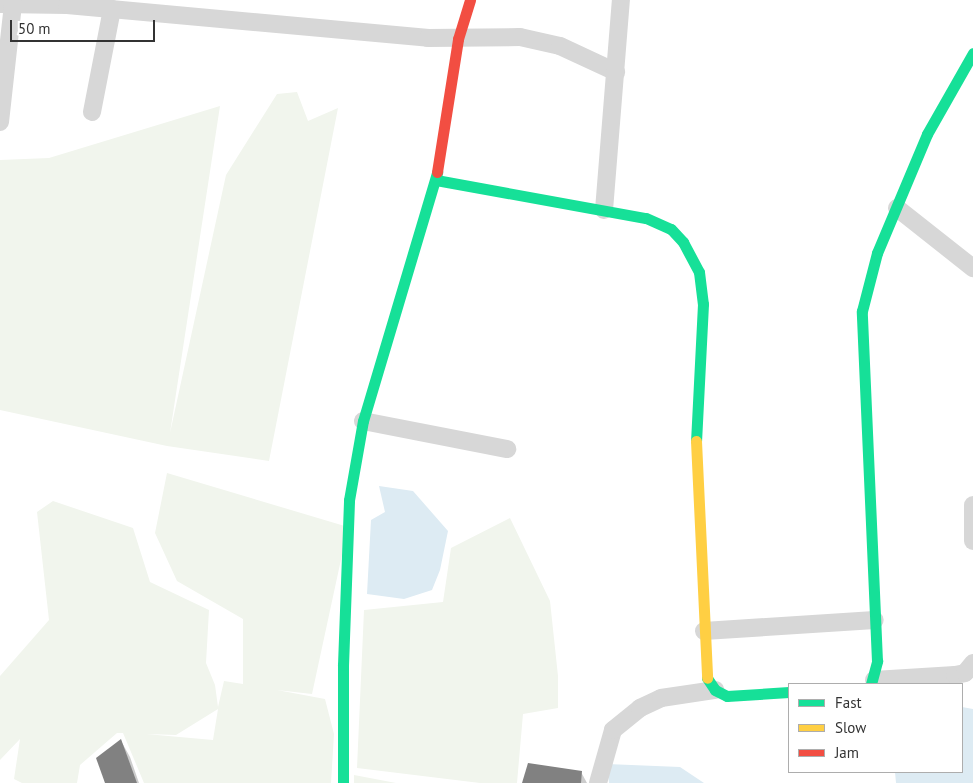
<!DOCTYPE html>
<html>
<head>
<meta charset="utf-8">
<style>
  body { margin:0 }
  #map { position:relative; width:973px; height:783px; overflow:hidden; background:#fff; font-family:"PT Sans",sans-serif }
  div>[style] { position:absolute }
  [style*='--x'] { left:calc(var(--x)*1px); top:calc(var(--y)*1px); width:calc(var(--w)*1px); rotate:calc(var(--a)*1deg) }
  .green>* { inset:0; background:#f1f5ed }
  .water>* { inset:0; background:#ddebf3 }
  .shadow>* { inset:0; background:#0003 }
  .building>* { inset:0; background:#818181 }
  .street>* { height:18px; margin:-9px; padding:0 9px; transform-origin:9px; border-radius:9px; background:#d7d7d7 }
  .fast>* { height:11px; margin:-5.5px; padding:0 5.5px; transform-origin:5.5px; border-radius:5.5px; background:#16e098 }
  .slow>* { height:11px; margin:-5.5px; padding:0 5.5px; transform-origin:5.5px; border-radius:5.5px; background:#ffcf43 }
  .jam>* { height:11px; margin:-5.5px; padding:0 5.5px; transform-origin:5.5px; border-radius:5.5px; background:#f24e42 }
  span { translate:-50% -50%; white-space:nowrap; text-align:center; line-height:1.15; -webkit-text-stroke:5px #fff; paint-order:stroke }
  .legend { position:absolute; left:788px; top:683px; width:175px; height:90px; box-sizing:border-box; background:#fff; border:1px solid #adadad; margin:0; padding:6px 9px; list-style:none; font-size:15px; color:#333 }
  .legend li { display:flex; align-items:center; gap:10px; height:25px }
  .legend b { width:25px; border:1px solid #adadad }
  .scale { position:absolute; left:10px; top:20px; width:145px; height:22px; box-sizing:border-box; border:2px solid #333; border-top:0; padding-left:6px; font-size:15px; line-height:18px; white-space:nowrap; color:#333; -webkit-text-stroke:4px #fff; paint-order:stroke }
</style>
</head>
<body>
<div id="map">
  <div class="green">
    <div style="clip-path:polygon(297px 92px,308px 121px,338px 108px,269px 461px,167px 446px,0 410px,0 160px,49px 158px,220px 106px,170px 433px,226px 175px,277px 94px)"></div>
    <div style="clip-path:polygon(evenodd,167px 473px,348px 527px,312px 694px,277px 690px,325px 699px,334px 734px,331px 783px,144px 783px,123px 733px,117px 733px,80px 765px,77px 783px,22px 783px,14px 779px,20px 739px,0 760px,0 676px,49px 620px,37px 512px,53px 501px,133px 528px,150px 582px,209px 610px,206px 663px,215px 685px,218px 707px,224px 681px,243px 684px,243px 619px,177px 581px,155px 533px,167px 473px,218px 709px,213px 740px,146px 734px,176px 735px,218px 709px)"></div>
    <div style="clip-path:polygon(510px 518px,550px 601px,558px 676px,558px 708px,523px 714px,517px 783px,480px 783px,357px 768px,364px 610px,443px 602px,451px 548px)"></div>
    <div style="clip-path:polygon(354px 775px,396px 783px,354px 783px)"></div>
  </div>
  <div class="water">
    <div style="clip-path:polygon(379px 486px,413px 491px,448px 531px,440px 570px,432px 590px,404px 599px,367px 594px,371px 520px,385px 512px)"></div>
    <div style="clip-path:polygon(962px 707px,973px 709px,973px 783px,896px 783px,895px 772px,962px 772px)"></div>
    <div style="clip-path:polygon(607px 764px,680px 767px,704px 783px,609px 783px)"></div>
  </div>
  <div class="shadow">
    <div style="clip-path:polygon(121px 741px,130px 757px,139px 783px,106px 783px)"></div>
    <div style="clip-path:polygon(581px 772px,587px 783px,523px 783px)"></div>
  </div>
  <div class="building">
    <div style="clip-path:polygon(121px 739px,137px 783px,105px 783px,96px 758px)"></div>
    <div style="clip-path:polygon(528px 763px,582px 771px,581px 783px,522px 783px)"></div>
  </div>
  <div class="street">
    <div style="--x:0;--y:4;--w:67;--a:0.9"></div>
    <div style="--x:67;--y:5;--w:363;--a:5.2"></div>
    <div style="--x:428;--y:38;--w:92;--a:-0.6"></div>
    <div style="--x:520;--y:37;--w:41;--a:12.7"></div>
    <div style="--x:560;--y:46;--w:62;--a:24.9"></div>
    <div style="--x:92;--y:112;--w:105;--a:-79"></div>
    <div style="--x:0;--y:122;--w:119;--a:-83.7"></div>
    <div style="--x:897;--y:208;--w:97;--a:38.3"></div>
    <div style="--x:604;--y:210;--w:211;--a:-85.4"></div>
    <div style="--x:363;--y:421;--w:147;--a:11"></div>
    <div style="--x:973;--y:505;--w:36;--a:90"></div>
    <div style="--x:704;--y:631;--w:171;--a:-3.7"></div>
    <div style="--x:874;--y:680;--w:81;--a:-3.5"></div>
    <div style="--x:955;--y:675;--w:10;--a:-11"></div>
    <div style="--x:965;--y:673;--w:13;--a:-51"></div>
    <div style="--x:598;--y:783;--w:55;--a:-74.2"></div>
    <div style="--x:613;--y:730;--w:35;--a:-39"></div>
    <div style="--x:640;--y:708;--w:23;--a:-25"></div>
    <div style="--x:661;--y:698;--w:55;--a:-8.4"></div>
  </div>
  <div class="fast">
    <div style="--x:436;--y:180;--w:213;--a:10.3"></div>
    <div style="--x:646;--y:218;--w:27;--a:24"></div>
    <div style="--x:671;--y:229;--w:18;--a:47"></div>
    <div style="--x:683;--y:242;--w:34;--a:62"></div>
    <div style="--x:699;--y:272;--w:32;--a:83"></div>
    <div style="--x:703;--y:304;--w:137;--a:92.9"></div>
    <div style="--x:707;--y:678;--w:14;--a:56"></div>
    <div style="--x:715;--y:690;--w:13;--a:27"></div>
    <div style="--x:727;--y:696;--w:62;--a:-3.7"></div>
    <div style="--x:871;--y:684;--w:24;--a:-75"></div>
    <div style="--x:877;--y:661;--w:350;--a:-92.5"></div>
    <div style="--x:862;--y:311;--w:60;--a:-75.5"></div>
    <div style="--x:877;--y:253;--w:129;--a:-67.2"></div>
    <div style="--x:927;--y:134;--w:93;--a:-60.4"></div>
    <div style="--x:343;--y:783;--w:118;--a:-90"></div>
    <div style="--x:343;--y:665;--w:165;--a:-87.9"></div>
    <div style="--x:349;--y:500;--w:80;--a:-80"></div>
    <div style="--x:363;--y:421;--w:260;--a:-73.4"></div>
  </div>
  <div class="slow">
    <div style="--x:696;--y:441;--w:237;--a:87.3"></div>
  </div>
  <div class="jam">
    <div style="--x:437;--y:172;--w:135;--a:-81"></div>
    <div style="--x:458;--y:39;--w:41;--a:-72.9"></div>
  </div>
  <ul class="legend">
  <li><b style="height:6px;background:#16e098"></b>Fast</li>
  <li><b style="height:6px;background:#ffcf43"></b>Slow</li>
  <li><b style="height:6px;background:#f24e42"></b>Jam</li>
  </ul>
  <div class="scale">50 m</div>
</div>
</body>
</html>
